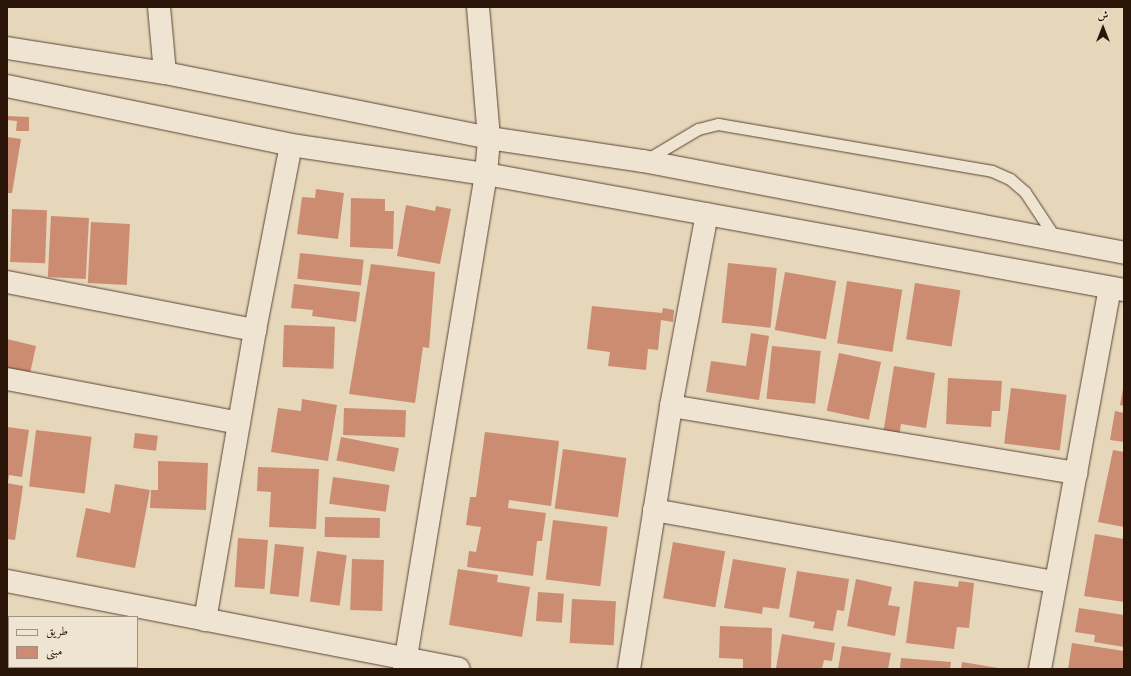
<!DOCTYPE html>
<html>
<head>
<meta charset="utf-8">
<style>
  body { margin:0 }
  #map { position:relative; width:1131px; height:676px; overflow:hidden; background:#e6d6ba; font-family:"IM FELL English",Amiri,serif }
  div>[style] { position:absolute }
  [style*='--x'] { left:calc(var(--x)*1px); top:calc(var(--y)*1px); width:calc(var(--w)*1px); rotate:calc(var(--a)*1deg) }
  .building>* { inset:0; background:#cc8c72; transform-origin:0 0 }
  .roads { filter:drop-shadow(0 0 1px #5a4534) drop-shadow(0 0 1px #5a4534) }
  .service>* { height:11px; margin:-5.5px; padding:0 5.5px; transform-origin:5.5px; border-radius:5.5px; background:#efe4d2 }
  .minor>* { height:22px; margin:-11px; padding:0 11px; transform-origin:11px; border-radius:11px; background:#efe4d2 }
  span { translate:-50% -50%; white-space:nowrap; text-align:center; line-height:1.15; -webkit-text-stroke:3.5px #efe4d2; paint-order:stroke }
  .frame { position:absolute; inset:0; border:8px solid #2b1508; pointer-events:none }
  .legend { position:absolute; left:8px; top:616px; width:130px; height:52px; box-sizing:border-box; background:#efe4d2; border:1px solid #a19181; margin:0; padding:5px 7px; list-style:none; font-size:12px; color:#2b1508 }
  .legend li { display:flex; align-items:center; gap:8px; height:20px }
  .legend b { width:20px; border:1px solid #a19181 }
  .north { position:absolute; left:1083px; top:8px; width:40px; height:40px; -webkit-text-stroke:3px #efe4d2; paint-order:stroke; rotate:0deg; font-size:11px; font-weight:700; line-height:16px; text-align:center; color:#2b1508 }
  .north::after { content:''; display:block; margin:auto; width:14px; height:18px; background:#2b1508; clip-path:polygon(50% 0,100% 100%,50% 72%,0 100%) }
</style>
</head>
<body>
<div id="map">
  <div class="building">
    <div style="clip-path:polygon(7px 116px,29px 117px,29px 131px,16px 131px,17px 121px,7px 120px)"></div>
    <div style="clip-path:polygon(7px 137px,21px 139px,12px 193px,7px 193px)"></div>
    <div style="clip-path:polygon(316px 189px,344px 193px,338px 239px,297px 234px,302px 197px,315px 198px)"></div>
    <div style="clip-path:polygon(351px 198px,385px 199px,385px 211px,394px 211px,393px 249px,350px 247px)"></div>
    <div style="clip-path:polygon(406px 205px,435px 211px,436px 206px,451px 209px,440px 264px,397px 256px)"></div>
    <div style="left:12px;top:209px;width:35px;height:53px;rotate:2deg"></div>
    <div style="left:51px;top:216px;width:38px;height:61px;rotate:3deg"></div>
    <div style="left:91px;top:222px;width:39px;height:61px;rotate:3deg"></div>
    <div style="left:300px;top:253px;width:64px;height:26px;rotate:6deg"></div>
    <div style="left:728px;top:263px;width:49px;height:60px;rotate:6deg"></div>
    <div style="clip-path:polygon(371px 264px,435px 272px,429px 348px,423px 347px,415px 403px,349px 394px)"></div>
    <div style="left:785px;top:272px;width:52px;height:59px;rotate:10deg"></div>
    <div style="left:847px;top:281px;width:56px;height:63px;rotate:9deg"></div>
    <div style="left:915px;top:283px;width:46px;height:57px;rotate:9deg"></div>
    <div style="clip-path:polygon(294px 284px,360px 292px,356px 322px,312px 316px,313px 310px,291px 308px)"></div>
    <div style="clip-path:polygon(592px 306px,662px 313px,663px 308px,674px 310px,673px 322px,661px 320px,658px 350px,648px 349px,646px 370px,608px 366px,610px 352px,587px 349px)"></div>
    <div style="left:284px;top:325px;width:51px;height:42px;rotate:2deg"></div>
    <div style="clip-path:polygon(751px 333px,769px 336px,759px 400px,706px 392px,711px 361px,746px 366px)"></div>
    <div style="clip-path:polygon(7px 339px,36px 346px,29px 378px,7px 373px)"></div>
    <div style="left:772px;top:346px;width:49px;height:53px;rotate:6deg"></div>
    <div style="left:839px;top:353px;width:43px;height:59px;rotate:12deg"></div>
    <div style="clip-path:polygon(894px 366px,935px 373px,926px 428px,901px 424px,899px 437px,883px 434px)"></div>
    <div style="clip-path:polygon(948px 378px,1002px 381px,1000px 411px,992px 411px,991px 427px,946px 424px)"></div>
    <div style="left:1011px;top:388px;width:56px;height:56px;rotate:7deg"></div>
    <div style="clip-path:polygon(1123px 389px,1124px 389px,1124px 406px,1120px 405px)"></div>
    <div style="clip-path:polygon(302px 399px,337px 405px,328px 461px,271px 452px,278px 408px,301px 411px)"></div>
    <div style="left:344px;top:408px;width:62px;height:27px;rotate:2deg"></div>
    <div style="clip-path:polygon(1115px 411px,1124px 413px,1124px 442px,1110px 440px)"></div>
    <div style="clip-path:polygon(7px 427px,29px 430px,22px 477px,9px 475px,8px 482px)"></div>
    <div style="left:36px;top:430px;width:56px;height:57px;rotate:7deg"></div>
    <div style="clip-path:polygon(485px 432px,559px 441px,551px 506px,509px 500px,508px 508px,546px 513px,542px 541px,537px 541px,533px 576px,467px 567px,469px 551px,476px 552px,481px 527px,466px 525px,470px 497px,476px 497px)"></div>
    <div style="left:135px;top:433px;width:23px;height:15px;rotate:7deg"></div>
    <div style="left:341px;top:437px;width:59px;height:24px;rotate:11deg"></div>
    <div style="left:563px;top:449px;width:64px;height:60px;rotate:8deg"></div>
    <div style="clip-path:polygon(1113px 450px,1124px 452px,1124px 527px,1098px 522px)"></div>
    <div style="clip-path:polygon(158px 461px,208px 463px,206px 510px,150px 508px,151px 490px,158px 490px)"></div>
    <div style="clip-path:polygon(258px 467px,319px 469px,316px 529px,269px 527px,271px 492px,257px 491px)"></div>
    <div style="left:333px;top:477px;width:57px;height:27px;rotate:8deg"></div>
    <div style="clip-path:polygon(7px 483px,23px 486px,15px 540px,7px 539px)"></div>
    <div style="clip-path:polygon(115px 484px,150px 490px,135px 568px,76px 557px,86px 508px,110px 513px)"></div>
    <div style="left:325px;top:517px;width:55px;height:20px;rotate:1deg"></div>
    <div style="left:553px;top:520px;width:55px;height:60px;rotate:7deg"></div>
    <div style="clip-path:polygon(1095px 534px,1124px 539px,1124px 602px,1084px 596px)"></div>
    <div style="left:238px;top:538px;width:30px;height:49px;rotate:4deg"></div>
    <div style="left:673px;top:542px;width:53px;height:57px;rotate:10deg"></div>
    <div style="left:275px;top:544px;width:29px;height:50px;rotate:6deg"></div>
    <div style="left:317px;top:551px;width:30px;height:51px;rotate:8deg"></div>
    <div style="left:352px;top:559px;width:32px;height:51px;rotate:2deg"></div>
    <div style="clip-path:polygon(733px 559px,786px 568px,779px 609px,763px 607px,762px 614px,724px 608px)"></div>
    <div style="clip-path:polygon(458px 569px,498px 575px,497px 582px,530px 587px,522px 637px,449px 625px)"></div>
    <div style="clip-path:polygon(797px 571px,849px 579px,844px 611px,837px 610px,833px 631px,813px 628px,815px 622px,789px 617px)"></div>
    <div style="clip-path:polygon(856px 579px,892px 587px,888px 605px,900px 607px,895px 636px,847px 626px)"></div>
    <div style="clip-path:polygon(914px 581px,958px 587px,959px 581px,974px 583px,969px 628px,957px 627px,954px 649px,906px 643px)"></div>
    <div style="left:538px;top:592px;width:26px;height:29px;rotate:4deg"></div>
    <div style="left:572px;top:599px;width:44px;height:44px;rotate:3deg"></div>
    <div style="clip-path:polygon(1079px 608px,1124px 615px,1124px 647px,1094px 642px,1095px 635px,1075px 632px)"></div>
    <div style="clip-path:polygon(720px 626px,772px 628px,771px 669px,743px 669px,743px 659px,719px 658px)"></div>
    <div style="clip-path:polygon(782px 634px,835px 643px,832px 661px,824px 660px,822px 669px,776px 668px)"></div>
    <div style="clip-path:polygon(1072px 643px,1124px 651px,1124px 669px,1068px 669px)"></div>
    <div style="clip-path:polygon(842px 646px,891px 653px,888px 669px,838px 669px)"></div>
    <div style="clip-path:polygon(901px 658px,951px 662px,950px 669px,900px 669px)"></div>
    <div style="clip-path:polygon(962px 662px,998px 668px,998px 669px,961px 669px)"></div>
  </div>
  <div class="roads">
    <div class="service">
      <div style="--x:646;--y:160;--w:61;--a:-30.8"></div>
      <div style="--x:698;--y:129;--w:21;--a:-14"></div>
      <div style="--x:718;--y:124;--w:278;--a:9.7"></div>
      <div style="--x:992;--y:171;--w:20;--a:24"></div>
      <div style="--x:1010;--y:179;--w:20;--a:41"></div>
      <div style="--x:1025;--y:192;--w:56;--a:56.6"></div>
    </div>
    <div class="minor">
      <div style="--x:159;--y:7;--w:66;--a:84.8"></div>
      <div style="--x:7;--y:48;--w:160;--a:9"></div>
      <div style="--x:165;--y:73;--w:330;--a:11.3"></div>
      <div style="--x:489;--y:138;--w:156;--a:8.5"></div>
      <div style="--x:643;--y:161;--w:490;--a:10.8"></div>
      <div style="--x:7;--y:86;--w:290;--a:11.7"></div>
      <div style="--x:291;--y:145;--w:197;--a:8.5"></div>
      <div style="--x:486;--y:174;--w:648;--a:10.3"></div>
      <div style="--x:7;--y:282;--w:253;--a:11"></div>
      <div style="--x:7;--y:379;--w:236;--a:10.7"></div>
      <div style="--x:671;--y:406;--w:411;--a:9.4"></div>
      <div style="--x:654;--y:510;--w:408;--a:10.2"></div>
      <div style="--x:7;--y:581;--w:460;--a:11"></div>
      <div style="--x:205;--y:620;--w:294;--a:-80.2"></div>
      <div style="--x:255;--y:330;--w:188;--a:-79"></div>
      <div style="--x:404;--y:669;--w:502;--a:-80.59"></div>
      <div style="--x:486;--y:174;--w:36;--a:-85"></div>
      <div style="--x:489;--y:138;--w:131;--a:-94.8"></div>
      <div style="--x:629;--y:669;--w:266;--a:-80.9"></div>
      <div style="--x:671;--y:406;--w:195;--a:-79.4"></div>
      <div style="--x:1040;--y:669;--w:387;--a:-79.6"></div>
    </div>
  </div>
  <div class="frame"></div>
  <ul class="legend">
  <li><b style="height:5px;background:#efe4d2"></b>طريق</li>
  <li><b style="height:11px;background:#cc8c72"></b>مبنى</li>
  </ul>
  <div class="north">ش</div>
</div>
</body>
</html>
